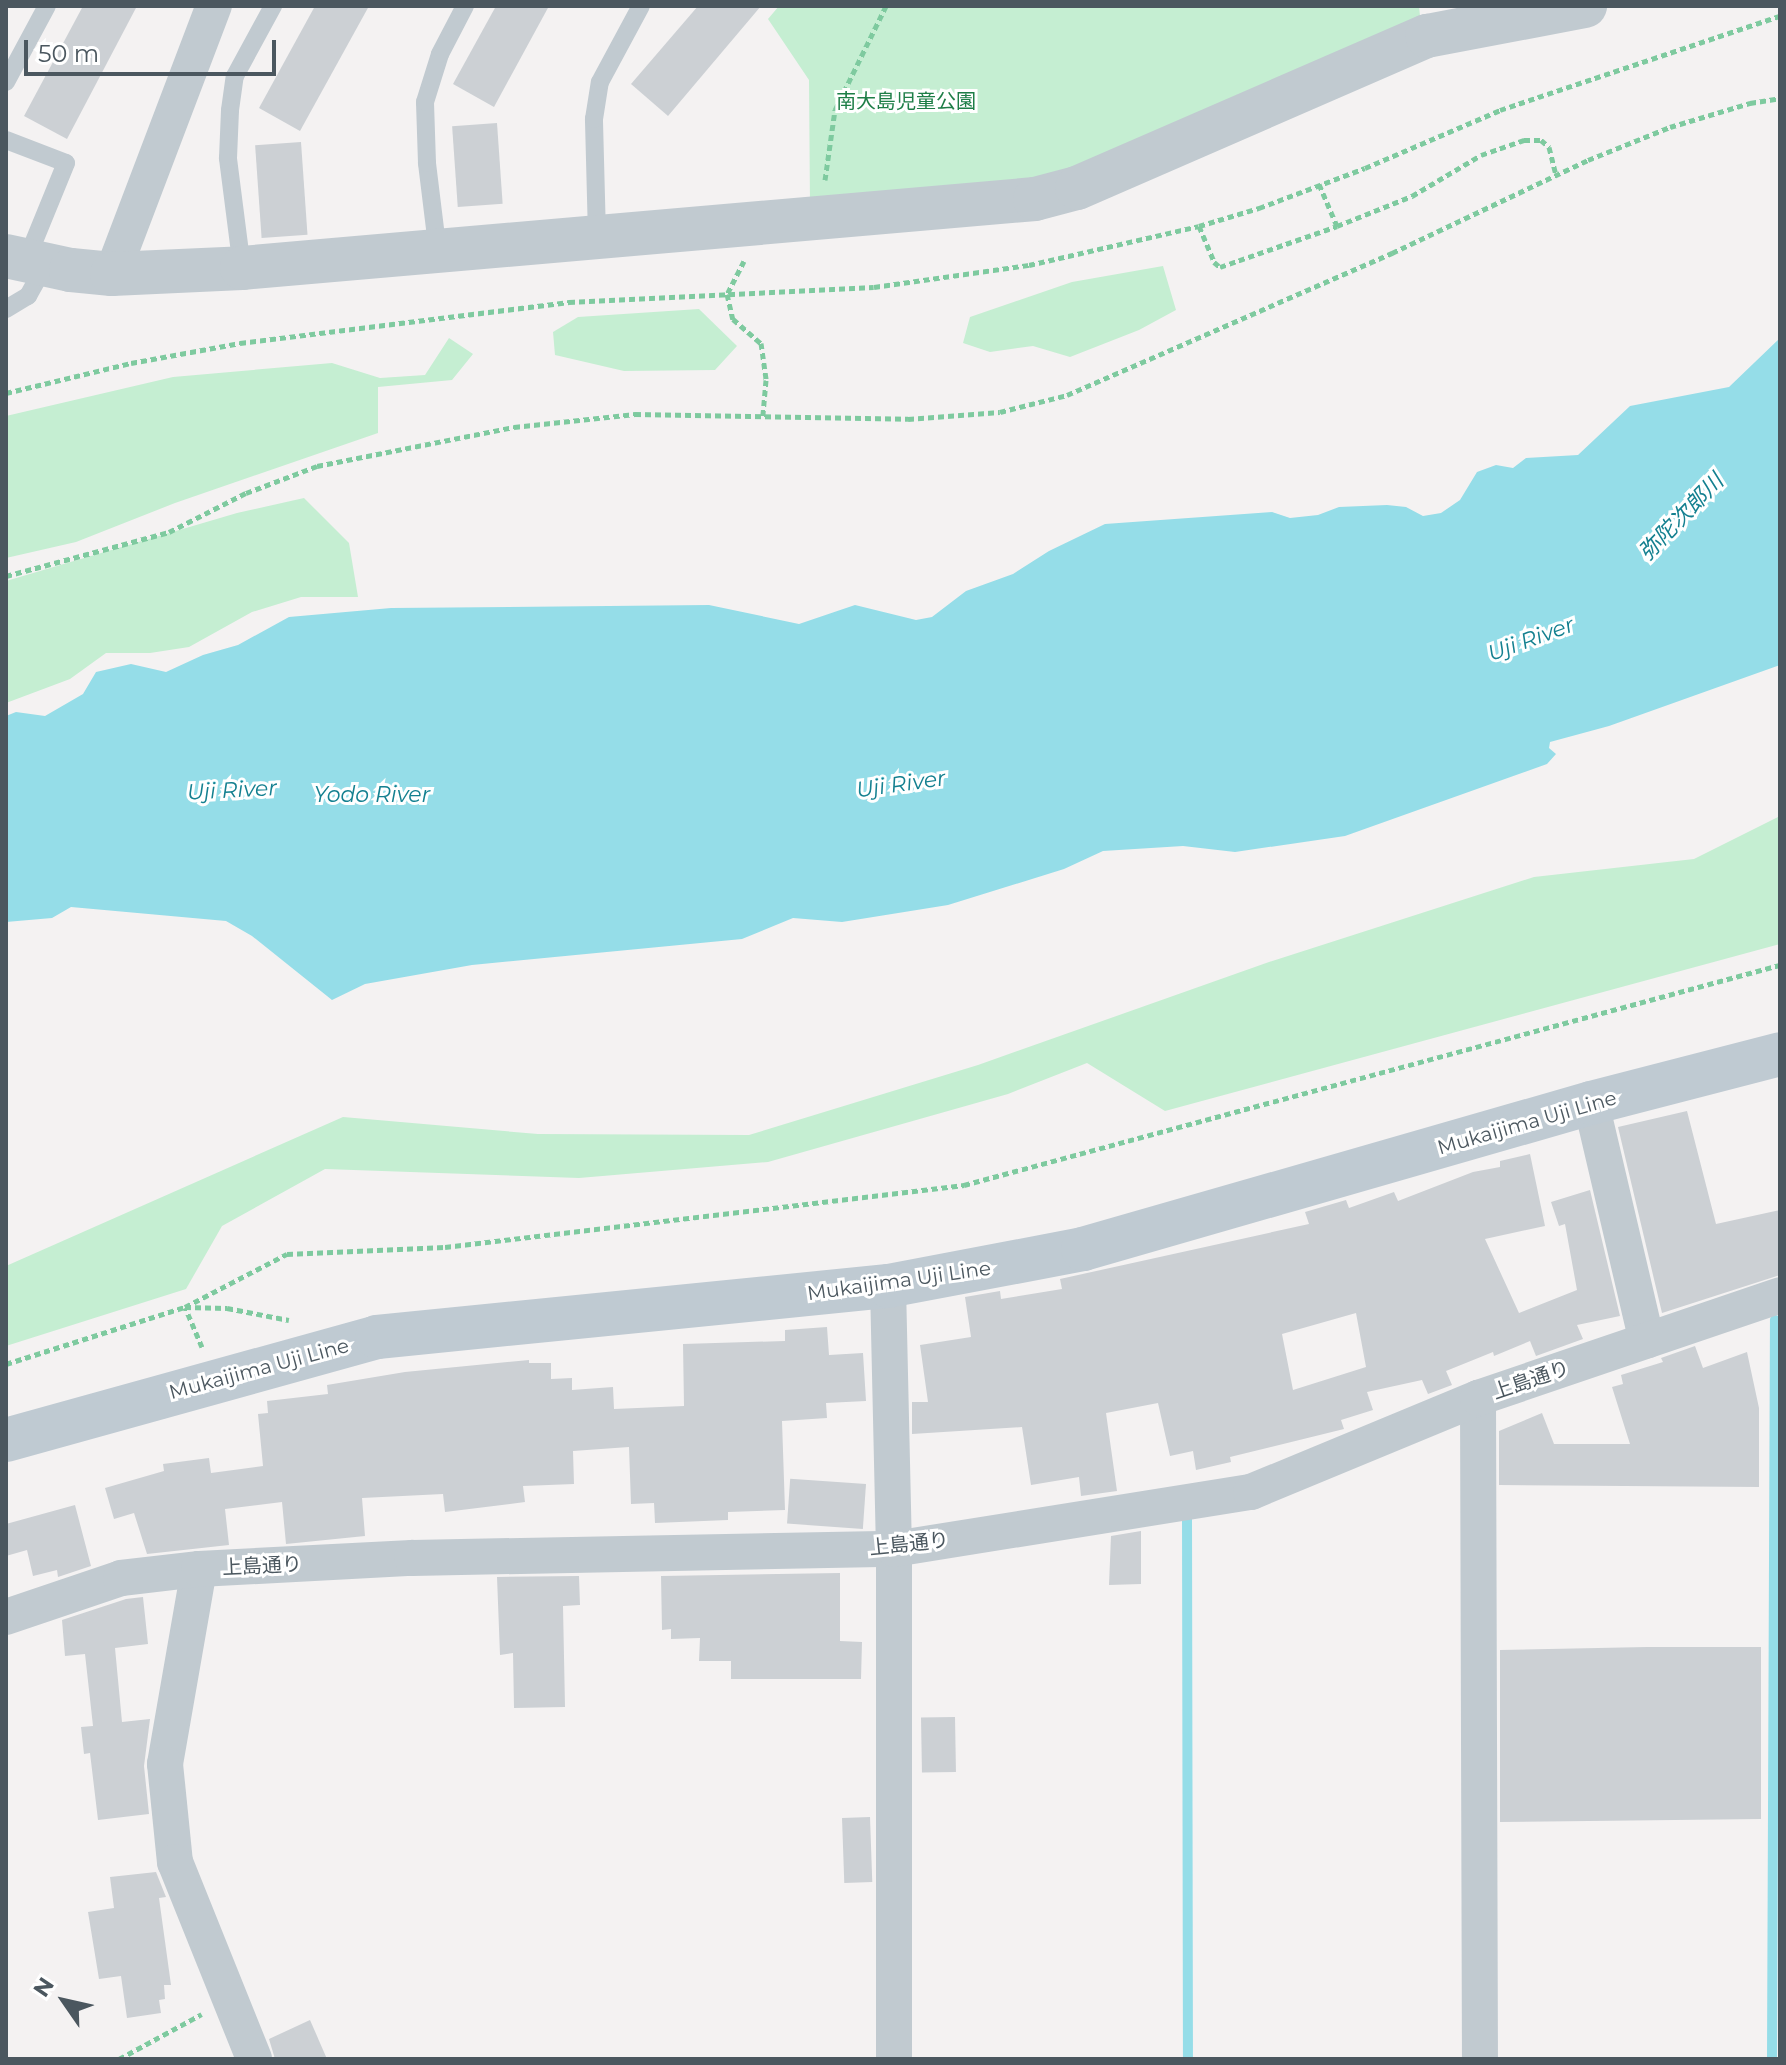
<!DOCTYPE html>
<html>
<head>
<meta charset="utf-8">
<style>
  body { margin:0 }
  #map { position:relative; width:1786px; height:2065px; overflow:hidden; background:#f4f2f2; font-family:Montserrat,"Noto Sans JP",sans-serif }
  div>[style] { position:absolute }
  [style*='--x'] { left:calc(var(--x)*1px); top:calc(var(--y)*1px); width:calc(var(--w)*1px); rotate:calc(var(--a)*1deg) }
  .green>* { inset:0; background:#c5eed2 }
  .water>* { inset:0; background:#95dde8 }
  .stream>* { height:10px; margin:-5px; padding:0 5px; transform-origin:5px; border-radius:5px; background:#95dde8 }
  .building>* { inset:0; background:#ccd0d4; transform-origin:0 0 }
  .path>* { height:5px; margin-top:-2.5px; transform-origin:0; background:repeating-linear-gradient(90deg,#7eca9f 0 6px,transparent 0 10px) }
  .service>* { height:18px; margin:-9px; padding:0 9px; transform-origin:9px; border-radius:9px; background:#c1cad0 }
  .minor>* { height:36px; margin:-18px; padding:0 18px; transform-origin:18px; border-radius:18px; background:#c1cad0 }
  .tertiary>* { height:44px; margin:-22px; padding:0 22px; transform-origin:22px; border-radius:22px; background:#c1cad0 }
  .secondary>* { height:44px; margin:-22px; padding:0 22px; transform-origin:22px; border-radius:22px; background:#bfcad2 }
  span { translate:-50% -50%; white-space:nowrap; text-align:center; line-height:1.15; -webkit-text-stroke:6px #fff; paint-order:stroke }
  .park-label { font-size:20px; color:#1e7e47 }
  .street-label { font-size:20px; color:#4b575f }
  .water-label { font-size:22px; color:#148090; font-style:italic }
  .frame { position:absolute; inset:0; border:8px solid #4b575f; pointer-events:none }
  .north { position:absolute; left:24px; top:1961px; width:80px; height:80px; -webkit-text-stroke:6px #fff; paint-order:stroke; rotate:304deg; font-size:22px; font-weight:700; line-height:32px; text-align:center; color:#4b575f }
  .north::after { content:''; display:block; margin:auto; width:28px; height:36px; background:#4b575f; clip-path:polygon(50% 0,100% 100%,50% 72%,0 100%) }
  .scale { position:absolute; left:24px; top:40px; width:252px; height:36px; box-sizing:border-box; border:4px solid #4b575f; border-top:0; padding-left:10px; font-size:24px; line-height:28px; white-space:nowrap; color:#4b575f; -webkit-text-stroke:6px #fff; paint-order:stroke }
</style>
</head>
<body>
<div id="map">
  <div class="green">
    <div style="clip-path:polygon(779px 6px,1419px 6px,1420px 16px,1033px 184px,810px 206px,809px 80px,768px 19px)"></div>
    <div style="clip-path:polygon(1163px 266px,1176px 310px,1139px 330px,1070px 357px,1033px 346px,990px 352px,963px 343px,970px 317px,1072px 282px)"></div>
    <div style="clip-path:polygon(699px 309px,737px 346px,715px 370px,624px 371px,555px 355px,553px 332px,578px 317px)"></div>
    <div style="clip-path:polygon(449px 338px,473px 354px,452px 380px,378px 387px,378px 433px,175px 503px,76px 542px,6px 558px,6px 416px,173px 377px,332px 363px,380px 378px,425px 375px)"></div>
    <div style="clip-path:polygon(304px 498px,349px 543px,358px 597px,301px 597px,252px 612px,189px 647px,150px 653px,106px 653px,70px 679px,6px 703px,6px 581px,237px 513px)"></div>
    <div style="clip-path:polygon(1780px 816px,1780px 944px,1165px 1111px,1087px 1063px,1008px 1094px,768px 1162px,579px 1178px,325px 1169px,222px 1226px,186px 1289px,6px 1346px,6px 1266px,343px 1117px,538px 1134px,749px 1135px,978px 1065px,1269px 962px,1534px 877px,1694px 859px)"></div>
  </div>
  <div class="water">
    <div style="clip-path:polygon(1780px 338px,1780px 665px,1609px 726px,1550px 742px,1549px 748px,1556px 754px,1547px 764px,1345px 836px,1235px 852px,1183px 846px,1103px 851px,1064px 869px,948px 905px,842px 922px,793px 918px,742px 939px,472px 965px,365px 984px,332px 1000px,252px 936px,226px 921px,71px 907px,52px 918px,6px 922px,6px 716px,16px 712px,45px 716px,83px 694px,96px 672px,131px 664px,166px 672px,203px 655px,238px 645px,289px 617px,391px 608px,709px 605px,799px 624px,855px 605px,916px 620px,932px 617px,966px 591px,1013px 574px,1049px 551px,1105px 524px,1272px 512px,1290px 518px,1318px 515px,1339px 507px,1387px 505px,1406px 507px,1423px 516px,1441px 513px,1460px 500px,1477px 472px,1496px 465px,1513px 468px,1526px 458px,1578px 455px,1630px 406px,1729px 387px)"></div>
  </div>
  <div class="stream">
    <div style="--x:1187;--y:1513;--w:546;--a:89.9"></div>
    <div style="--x:1772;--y:2059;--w:739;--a:-89.77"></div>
  </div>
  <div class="building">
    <div style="clip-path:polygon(83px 6px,137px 6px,67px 139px,24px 116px)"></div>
    <div style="clip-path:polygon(315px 6px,369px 6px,300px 131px,259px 108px)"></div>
    <div style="clip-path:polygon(496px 6px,549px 6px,494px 107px,453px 84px)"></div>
    <div style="clip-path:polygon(698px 6px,761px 6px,668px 116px,631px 84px)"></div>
    <div style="left:497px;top:123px;width:81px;height:45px;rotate:86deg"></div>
    <div style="left:301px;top:142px;width:93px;height:46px;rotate:86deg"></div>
    <div style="clip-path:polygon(1687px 1111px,1716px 1224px,1780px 1210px,1780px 1275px,1662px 1313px,1618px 1127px)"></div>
    <div style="clip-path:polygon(evenodd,1530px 1154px,1545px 1226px,1485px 1239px,1519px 1313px,1577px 1290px,1565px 1224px,1559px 1226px,1551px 1202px,1590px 1190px,1620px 1316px,1577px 1325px,1583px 1339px,1536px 1356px,1530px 1341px,1494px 1356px,1493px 1352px,1446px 1371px,1452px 1385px,1428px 1394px,1422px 1380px,1367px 1392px,1373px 1410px,1341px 1420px,1344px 1429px,1230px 1457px,1231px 1462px,1196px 1470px,1193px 1451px,1170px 1456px,1158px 1403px,1106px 1413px,1117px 1491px,1081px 1496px,1079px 1477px,1031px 1485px,1022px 1427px,912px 1434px,912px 1402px,928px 1402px,920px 1345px,971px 1337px,965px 1297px,1000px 1291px,1001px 1299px,1062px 1289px,1060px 1279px,1309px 1224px,1305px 1212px,1346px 1200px,1349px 1208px,1394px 1192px,1398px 1201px,1473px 1172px,1500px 1167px,1500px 1161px,1530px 1154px,1356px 1313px,1366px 1367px,1293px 1390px,1282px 1334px,1356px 1313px)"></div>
    <div style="clip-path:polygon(827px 1327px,829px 1355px,863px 1353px,866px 1401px,826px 1403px,827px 1418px,782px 1421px,785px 1510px,728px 1512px,728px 1520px,655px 1523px,654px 1503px,631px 1504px,629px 1447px,573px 1451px,574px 1484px,523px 1486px,525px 1502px,445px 1512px,443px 1494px,362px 1498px,365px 1536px,286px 1544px,282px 1502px,225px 1509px,229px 1545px,147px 1554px,134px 1513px,114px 1519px,105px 1488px,164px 1471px,163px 1464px,209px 1458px,211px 1473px,263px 1466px,258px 1414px,268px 1413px,267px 1401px,328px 1394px,327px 1385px,405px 1372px,529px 1360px,529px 1363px,551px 1363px,551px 1379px,572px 1378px,572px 1390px,613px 1387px,614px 1409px,684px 1406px,683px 1344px,785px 1341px,785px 1330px)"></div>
    <div style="clip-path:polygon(1695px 1346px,1703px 1368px,1747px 1352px,1759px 1408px,1759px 1487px,1499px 1485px,1499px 1431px,1542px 1413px,1554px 1444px,1630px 1444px,1612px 1387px,1623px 1384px,1621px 1375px,1663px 1362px,1661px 1358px)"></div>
    <div style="left:866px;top:1484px;width:45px;height:76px;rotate:94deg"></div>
    <div style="clip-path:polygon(75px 1505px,91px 1566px,58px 1577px,57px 1570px,33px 1576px,27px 1550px,6px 1556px,6px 1524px)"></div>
    <div style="clip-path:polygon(1141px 1531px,1141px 1584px,1109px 1585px,1111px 1536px)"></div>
    <div style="clip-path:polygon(840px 1573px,840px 1641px,862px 1642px,861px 1679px,731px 1679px,731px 1661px,699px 1661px,700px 1638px,671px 1639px,671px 1629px,662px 1630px,661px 1576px)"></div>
    <div style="clip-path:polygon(579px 1576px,580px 1605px,563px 1606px,565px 1707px,514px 1708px,513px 1653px,500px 1655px,497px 1577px)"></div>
    <div style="clip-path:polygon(143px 1597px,148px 1644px,115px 1648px,122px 1722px,150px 1719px,144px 1766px,149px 1814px,98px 1820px,90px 1753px,84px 1754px,81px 1727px,93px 1726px,85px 1654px,65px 1656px,62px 1620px,126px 1599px)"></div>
    <div style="clip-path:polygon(1647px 1647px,1761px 1647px,1761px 1819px,1500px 1822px,1500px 1650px)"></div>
    <div style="left:955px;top:1717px;width:55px;height:34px;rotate:89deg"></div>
    <div style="left:870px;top:1817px;width:65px;height:28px;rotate:88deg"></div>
    <div style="clip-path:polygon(156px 1872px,166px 1897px,159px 1898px,171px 1985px,164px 1985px,165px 1999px,159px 2000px,161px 2013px,127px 2018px,121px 1976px,99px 1979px,88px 1912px,114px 1908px,110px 1877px)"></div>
    <div style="clip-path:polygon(310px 2020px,327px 2059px,275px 2059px,269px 2039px)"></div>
  </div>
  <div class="path">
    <div style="--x:825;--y:180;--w:71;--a:-81.9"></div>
    <div style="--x:835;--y:110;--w:116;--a:-63.9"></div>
    <div style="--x:1319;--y:184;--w:46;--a:66.8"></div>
    <div style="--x:1337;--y:226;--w:81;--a:-21.8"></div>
    <div style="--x:1412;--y:196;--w:80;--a:-30.7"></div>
    <div style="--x:1481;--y:155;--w:46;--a:-19.2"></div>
    <div style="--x:1524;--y:140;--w:17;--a:0"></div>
    <div style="--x:1541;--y:140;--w:11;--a:41"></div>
    <div style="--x:1549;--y:147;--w:29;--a:76"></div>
    <div style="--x:1199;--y:226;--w:39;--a:67"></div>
    <div style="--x:1214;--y:262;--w:8;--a:40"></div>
    <div style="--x:1220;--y:267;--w:124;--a:-19.3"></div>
    <div style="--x:744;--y:261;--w:37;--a:117"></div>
    <div style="--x:727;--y:294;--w:26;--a:77"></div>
    <div style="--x:733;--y:319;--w:37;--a:41"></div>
    <div style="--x:761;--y:343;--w:37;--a:82"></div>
    <div style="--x:766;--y:380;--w:37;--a:95"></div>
    <div style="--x:6;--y:393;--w:129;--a:-13.5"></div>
    <div style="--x:131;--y:363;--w:111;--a:-10.4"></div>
    <div style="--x:240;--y:343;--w:332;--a:-7.1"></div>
    <div style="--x:569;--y:302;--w:305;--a:-2.8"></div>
    <div style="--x:874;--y:287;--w:157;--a:-8.1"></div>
    <div style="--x:1029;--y:265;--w:174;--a:-12.9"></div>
    <div style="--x:1199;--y:226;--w:63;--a:-16.7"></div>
    <div style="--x:1259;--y:208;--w:113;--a:-20.7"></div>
    <div style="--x:1365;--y:168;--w:147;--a:-23.2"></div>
    <div style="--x:1500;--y:110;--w:295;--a:-18.6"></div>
    <div style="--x:6;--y:576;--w:169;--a:-15.1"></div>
    <div style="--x:169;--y:532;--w:86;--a:-26.9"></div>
    <div style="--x:246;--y:493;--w:76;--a:-20.8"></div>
    <div style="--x:317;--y:466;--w:201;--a:-11.2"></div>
    <div style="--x:514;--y:427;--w:122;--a:-6.1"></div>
    <div style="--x:635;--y:414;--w:273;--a:1"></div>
    <div style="--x:908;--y:419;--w:92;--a:-4.4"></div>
    <div style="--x:1000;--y:412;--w:69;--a:-14.2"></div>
    <div style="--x:1067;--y:395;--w:355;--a:-23.6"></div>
    <div style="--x:1392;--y:253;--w:217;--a:-25.4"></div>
    <div style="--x:1588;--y:160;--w:88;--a:-21.9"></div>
    <div style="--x:1670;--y:127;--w:84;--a:-16.7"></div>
    <div style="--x:1750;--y:103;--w:30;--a:-9"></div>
    <div style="--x:202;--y:1347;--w:43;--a:-113"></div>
    <div style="--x:185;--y:1307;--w:42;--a:1.4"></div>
    <div style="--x:227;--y:1308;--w:63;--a:11"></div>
    <div style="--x:6;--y:1364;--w:188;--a:-17.7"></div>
    <div style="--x:185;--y:1307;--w:115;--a:-27.5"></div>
    <div style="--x:287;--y:1254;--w:158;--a:-2.5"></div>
    <div style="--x:445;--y:1247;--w:523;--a:-6.81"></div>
    <div style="--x:964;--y:1185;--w:845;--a:-15.09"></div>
    <div style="--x:119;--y:2059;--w:94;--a:-28.5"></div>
  </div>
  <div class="service">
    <div style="--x:6;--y:82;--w:86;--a:-61.7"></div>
    <div style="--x:6;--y:140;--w:64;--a:21"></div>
    <div style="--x:66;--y:163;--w:106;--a:112.2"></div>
    <div style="--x:597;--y:236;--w:117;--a:-91.5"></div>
    <div style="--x:594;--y:119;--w:37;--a:-81"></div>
    <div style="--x:600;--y:82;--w:86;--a:-61.7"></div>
    <div style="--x:438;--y:253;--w:91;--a:-97"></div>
    <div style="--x:427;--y:163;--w:61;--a:-91.9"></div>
    <div style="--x:425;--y:102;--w:50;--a:-72.6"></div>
    <div style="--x:440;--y:54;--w:54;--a:-62.5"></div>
    <div style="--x:242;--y:268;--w:111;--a:-97.3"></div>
    <div style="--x:228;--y:158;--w:48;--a:-87.6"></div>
    <div style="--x:230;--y:110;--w:34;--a:-82"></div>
    <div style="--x:235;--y:76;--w:80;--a:-61.5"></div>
    <div style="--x:6;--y:309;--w:26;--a:-31"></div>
    <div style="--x:28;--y:296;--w:35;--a:-61"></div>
  </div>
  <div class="minor">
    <div style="--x:112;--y:274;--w:287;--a:-69.2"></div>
    <div style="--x:1591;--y:1103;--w:244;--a:76.8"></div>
    <div style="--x:888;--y:1286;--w:263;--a:88.7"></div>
    <div style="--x:894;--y:1549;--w:510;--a:90"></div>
    <div style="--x:1478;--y:1398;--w:661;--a:89.83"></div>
    <div style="--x:199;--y:1569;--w:198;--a:99.9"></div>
    <div style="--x:165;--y:1764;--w:99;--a:84.2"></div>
    <div style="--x:175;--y:1862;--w:212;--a:68.1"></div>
    <div style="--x:6;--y:1617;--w:121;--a:-18.7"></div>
    <div style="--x:121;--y:1578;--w:79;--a:-6.6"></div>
    <div style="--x:199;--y:1569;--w:213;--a:-3"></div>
    <div style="--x:412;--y:1558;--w:482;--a:-1.1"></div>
    <div style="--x:894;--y:1549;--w:362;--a:-9.1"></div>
    <div style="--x:1251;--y:1492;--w:246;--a:-22.5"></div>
    <div style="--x:1478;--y:1398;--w:319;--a:-18.8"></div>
  </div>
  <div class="tertiary">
    <div style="--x:6;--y:256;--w:66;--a:12.2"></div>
    <div style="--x:71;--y:270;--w:41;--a:5.6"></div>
    <div style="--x:112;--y:274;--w:130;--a:-2.6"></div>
    <div style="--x:242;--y:268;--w:796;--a:-4.97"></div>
    <div style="--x:1035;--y:199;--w:43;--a:-14.7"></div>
    <div style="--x:1077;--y:188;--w:382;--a:-23.5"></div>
    <div style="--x:1427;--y:36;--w:161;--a:-10.8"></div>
  </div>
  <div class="secondary">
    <div style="--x:6;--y:1440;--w:385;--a:-15.5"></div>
    <div style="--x:377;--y:1337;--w:514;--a:-5.7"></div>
    <div style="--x:888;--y:1286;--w:198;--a:-10.7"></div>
    <div style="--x:1083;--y:1249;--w:529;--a:-16.03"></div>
    <div style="--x:1591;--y:1103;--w:195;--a:-14.5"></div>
  </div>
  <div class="park-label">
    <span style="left:906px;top:101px">南大島児童公園</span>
  </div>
  <div class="street-label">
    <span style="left:1527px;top:1123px;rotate:-16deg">Mukaijima Uji Line</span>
    <span style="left:899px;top:1281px;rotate:-8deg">Mukaijima Uji Line</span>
    <span style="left:259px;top:1369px;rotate:-15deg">Mukaijima Uji Line</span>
    <span style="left:1531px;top:1380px;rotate:-19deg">上島通り</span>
    <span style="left:909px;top:1544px;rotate:-6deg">上島通り</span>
    <span style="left:262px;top:1566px;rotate:-3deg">上島通り</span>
  </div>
  <div class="water-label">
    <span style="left:1681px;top:517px;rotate:-46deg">弥陀次郎川</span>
    <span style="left:1531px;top:639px;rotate:-20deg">Uji River</span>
    <span style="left:901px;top:784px;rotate:-8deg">Uji River</span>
    <span style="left:232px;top:790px;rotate:-3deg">Uji River</span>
    <span style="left:372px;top:795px">Yodo River</span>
  </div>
  <div class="frame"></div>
  <div class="north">N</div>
  <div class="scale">50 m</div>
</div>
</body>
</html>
